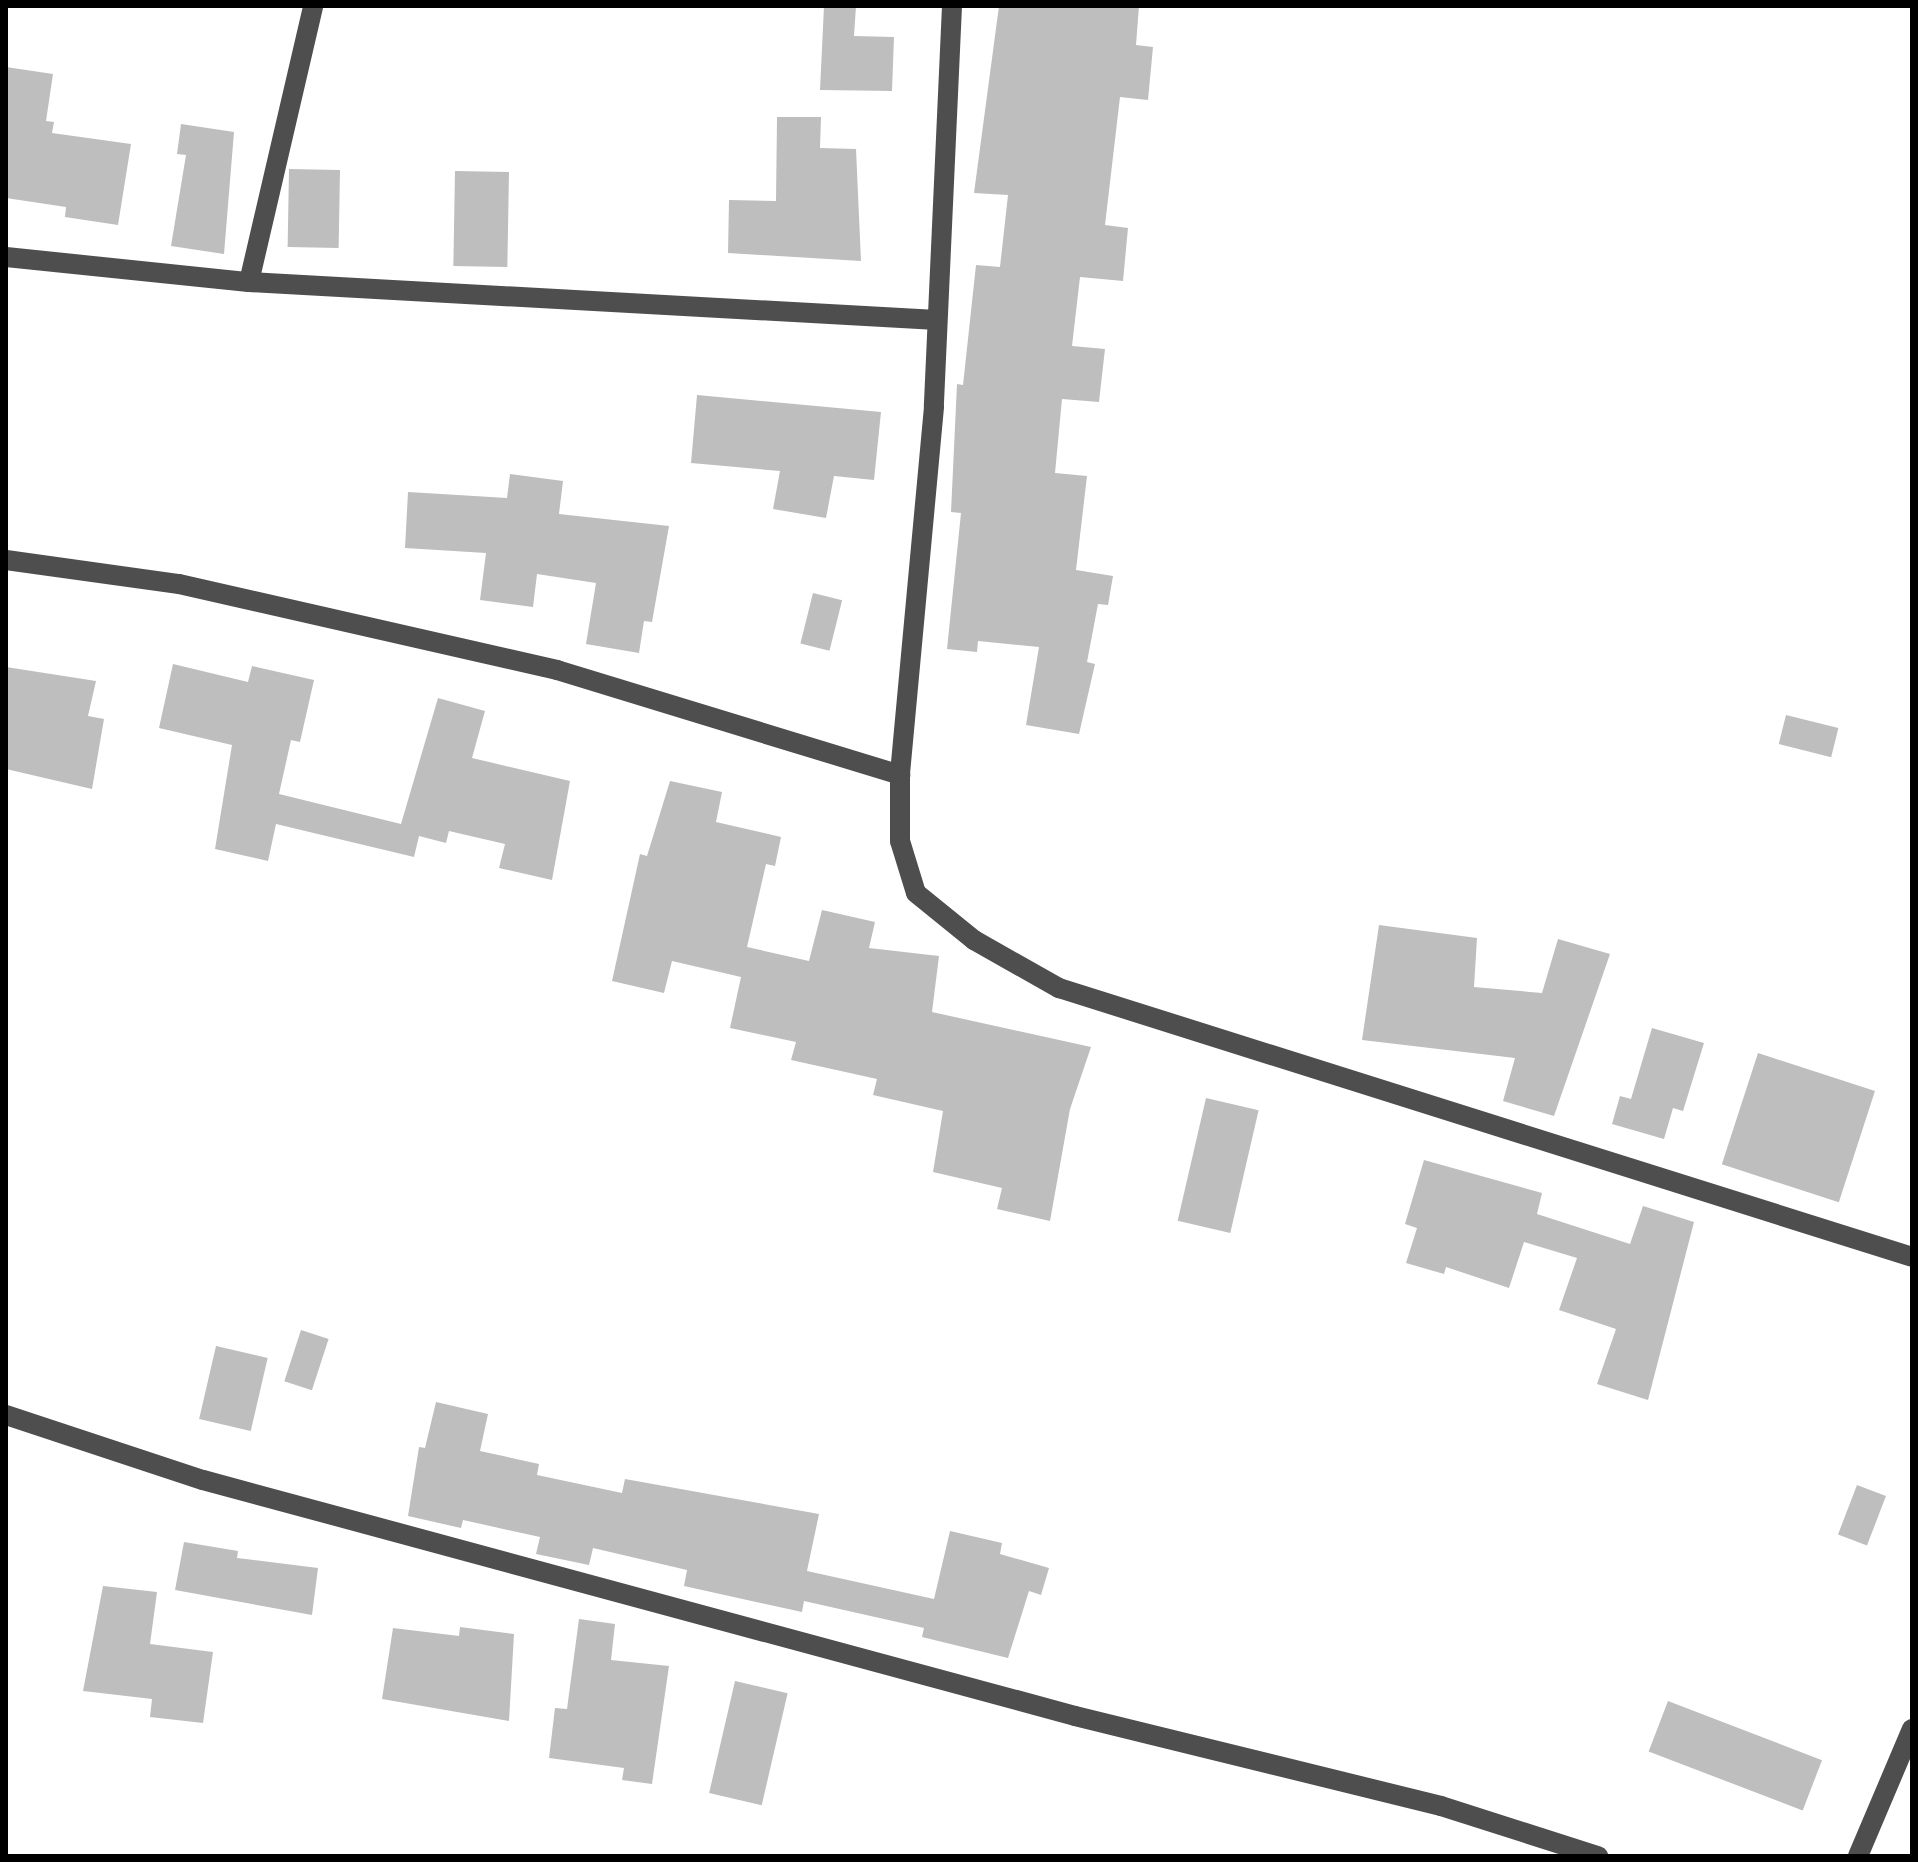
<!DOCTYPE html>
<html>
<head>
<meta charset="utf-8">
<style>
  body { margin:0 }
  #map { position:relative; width:1918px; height:1862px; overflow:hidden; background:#fff; font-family:"Source Sans 3",sans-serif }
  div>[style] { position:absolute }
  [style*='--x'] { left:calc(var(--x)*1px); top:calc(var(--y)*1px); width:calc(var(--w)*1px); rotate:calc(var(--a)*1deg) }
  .building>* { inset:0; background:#bebebe; transform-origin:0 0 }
  .minor>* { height:20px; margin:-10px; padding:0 10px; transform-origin:10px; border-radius:10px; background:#4e4e4e }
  span { translate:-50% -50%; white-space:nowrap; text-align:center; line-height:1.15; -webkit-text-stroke:6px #fff; paint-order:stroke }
  .frame { position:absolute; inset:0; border:8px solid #000; pointer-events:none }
</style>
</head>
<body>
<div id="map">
  <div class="building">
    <div style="clip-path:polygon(824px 6px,856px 6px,854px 36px,894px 37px,892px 91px,820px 90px)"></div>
    <div style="clip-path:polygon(999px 6px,1139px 6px,1136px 45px,1153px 47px,1148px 100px,1120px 97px,1105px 225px,1128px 228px,1123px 281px,1080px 277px,1072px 346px,1105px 349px,1099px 402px,1062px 399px,1055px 473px,1087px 476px,1076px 570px,1113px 576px,1108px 605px,1098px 604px,1087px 662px,1095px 664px,1079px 734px,1026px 725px,1039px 647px,978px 641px,977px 652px,947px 649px,961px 513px,951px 512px,957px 384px,963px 385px,976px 265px,1000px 267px,1008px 195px,974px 193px)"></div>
    <div style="clip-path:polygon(6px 67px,53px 74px,46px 121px,54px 122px,52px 133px,131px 144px,118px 225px,65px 217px,66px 207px,6px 198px)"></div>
    <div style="clip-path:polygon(777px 117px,821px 117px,820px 148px,856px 149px,861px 261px,728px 253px,729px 200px,776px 201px)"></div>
    <div style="clip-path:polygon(181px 124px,234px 132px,224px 254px,171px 246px,186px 155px,177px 154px)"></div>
    <div style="left:289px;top:169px;width:51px;height:78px;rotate:1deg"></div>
    <div style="left:455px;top:171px;width:54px;height:95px;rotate:1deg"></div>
    <div style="clip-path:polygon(697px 395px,881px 412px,874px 480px,834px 476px,826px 518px,773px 509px,780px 471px,691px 463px)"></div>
    <div style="clip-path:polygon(510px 474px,563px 481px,559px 514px,669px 526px,652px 622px,644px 621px,639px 653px,586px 644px,596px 583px,537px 574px,533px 607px,480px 600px,486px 553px,405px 548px,408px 492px,507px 498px)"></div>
    <div style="left:813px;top:593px;width:30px;height:52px;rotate:14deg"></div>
    <div style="clip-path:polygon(173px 664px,248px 682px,252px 666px,314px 680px,300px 742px,291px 740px,279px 794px,401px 824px,438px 698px,485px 711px,472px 758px,570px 781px,552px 880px,499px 868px,505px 844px,449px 831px,446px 843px,419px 836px,414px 857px,276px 824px,268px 861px,215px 849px,232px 745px,159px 728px)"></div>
    <div style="clip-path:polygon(6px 667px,96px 681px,88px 716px,104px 719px,92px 789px,6px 769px)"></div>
    <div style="left:1786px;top:715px;width:54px;height:30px;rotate:14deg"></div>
    <div style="clip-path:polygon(670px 781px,722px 792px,716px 822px,781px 837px,775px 866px,766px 864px,747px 947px,809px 961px,822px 910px,875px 922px,869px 948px,939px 956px,932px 1012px,1091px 1047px,1070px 1109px,1050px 1221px,997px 1209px,1002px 1188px,933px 1172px,943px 1111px,873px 1095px,877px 1079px,791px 1060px,796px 1042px,730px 1028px,741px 977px,672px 961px,664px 993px,612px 981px,640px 854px,647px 856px)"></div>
    <div style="clip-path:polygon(1379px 925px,1477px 938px,1474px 987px,1542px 993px,1558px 939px,1610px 954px,1554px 1116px,1503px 1101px,1515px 1058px,1362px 1040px)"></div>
    <div style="clip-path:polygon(1652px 1028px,1704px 1043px,1683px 1111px,1673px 1108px,1664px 1139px,1612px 1124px,1620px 1096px,1631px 1099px)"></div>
    <div style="left:1758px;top:1053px;width:123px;height:117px;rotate:18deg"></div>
    <div style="left:1206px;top:1098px;width:54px;height:126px;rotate:13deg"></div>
    <div style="clip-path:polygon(1424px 1160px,1542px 1193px,1537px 1214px,1630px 1244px,1643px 1206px,1694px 1222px,1648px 1400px,1597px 1384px,1616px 1329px,1559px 1310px,1577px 1258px,1524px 1242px,1509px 1288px,1446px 1267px,1444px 1274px,1406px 1263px,1417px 1228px,1405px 1224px)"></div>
    <div style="left:301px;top:1330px;width:29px;height:54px;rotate:18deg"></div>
    <div style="left:216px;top:1346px;width:53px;height:75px;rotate:13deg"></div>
    <div style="clip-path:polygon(436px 1402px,488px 1414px,480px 1451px,539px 1464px,537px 1475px,622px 1493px,625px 1479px,819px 1514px,807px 1571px,934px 1599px,950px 1531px,1002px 1543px,1000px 1554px,1049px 1568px,1041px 1595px,1029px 1591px,1008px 1658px,922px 1637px,924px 1628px,804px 1601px,802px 1612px,684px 1586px,687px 1570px,593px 1548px,589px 1565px,536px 1554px,540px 1537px,463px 1520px,461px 1528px,408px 1516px,419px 1447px,425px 1448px)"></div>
    <div style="left:1857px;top:1485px;width:31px;height:53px;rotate:21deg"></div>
    <div style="clip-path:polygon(184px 1542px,238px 1551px,237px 1558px,318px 1568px,312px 1615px,175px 1590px)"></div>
    <div style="clip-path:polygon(103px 1586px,157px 1592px,150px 1644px,213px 1652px,203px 1723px,150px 1717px,152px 1699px,83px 1691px)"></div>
    <div style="clip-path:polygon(579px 1619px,615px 1624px,611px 1660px,669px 1666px,652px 1784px,622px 1780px,624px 1768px,549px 1758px,555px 1708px,567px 1709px)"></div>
    <div style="clip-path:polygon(460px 1627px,514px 1634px,509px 1721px,382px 1699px,393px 1628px,459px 1636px)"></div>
    <div style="left:735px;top:1681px;width:54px;height:115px;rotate:13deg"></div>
    <div style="left:1668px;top:1701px;width:165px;height:54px;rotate:21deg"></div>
  </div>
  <div class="minor">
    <div style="--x:952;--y:6;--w:401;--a:92.6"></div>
    <div style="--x:934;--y:407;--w:370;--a:95.3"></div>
    <div style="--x:900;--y:775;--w:66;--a:90"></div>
    <div style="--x:900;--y:841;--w:54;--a:72.9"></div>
    <div style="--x:916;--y:893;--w:75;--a:39"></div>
    <div style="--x:974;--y:940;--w:98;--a:29.5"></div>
    <div style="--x:1059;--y:988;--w:894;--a:17.5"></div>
    <div style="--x:6;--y:257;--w:244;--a:5.9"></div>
    <div style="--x:249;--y:282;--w:689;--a:3.16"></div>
    <div style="--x:249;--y:282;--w:283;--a:-76.9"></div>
    <div style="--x:6;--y:560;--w:175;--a:7.9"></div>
    <div style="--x:179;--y:584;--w:388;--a:12.8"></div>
    <div style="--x:557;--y:670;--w:359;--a:17"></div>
    <div style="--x:6;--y:1415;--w:207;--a:18.3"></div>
    <div style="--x:203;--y:1480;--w:903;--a:15.14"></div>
    <div style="--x:1075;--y:1716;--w:377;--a:13.8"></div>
    <div style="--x:1441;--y:1806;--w:165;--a:17.7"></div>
    <div style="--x:1858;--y:1856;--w:138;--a:-67"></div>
  </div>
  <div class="frame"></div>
</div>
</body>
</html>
